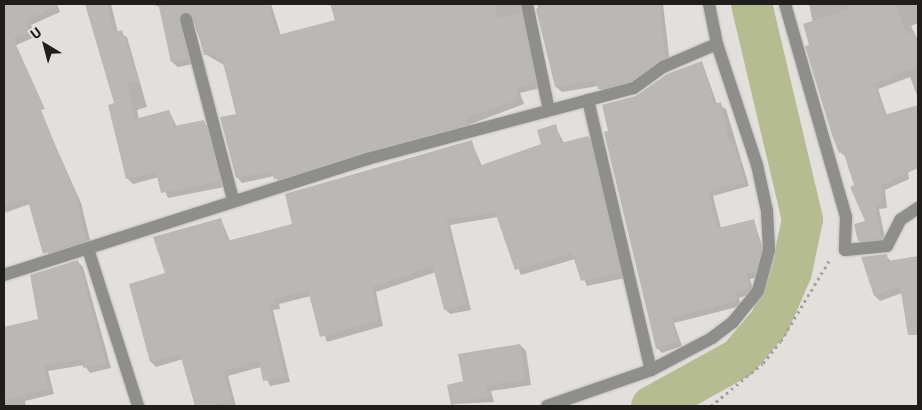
<!DOCTYPE html>
<html>
<head>
<meta charset="utf-8">
<style>
  body { margin:0 }
  #map { position:relative; width:922px; height:410px; overflow:hidden; background:#e3dfdc; font-family:"IBM Plex Sans",sans-serif }
  div>[style] { position:absolute }
  [style*='--x'] { left:calc(var(--x)*1px); top:calc(var(--y)*1px); width:calc(var(--w)*1px); rotate:calc(var(--a)*1deg) }
  .shadow>* { inset:0; background:#0003 }
  .river>* { height:41px; margin:-20.5px; padding:0 20.5px; transform-origin:20.5px; border-radius:20.5px; background:#b6bc92 }
  .building>* { inset:0; background:#bbb7b5 }
  .path>* { height:3px; margin-top:-1.5px; transform-origin:0; background:repeating-linear-gradient(90deg,#a3a09e 0 2.5px,transparent 0 6.5px) }
  .roads { filter:drop-shadow(0 0 1px #c0bcba) drop-shadow(0 0 1px #c0bcba) }
  .minor>* { height:12px; margin:-6px; padding:0 6px; transform-origin:6px; border-radius:6px; background:#8e8e8c }
  span { translate:-50% -50%; white-space:nowrap; text-align:center; line-height:1.15; -webkit-text-stroke:4.5px #e3dfdc; paint-order:stroke }
  .frame { position:absolute; inset:0; border:5px solid #1f1e1d; pointer-events:none }
  .north { position:absolute; left:20px; top:20px; width:50px; height:50px; -webkit-text-stroke:4px #e3dfdc; paint-order:stroke; rotate:323deg; font-size:14px; font-weight:700; line-height:20px; text-align:center; color:#1f1e1d }
  .north::after { content:''; display:block; margin:auto; width:18px; height:22px; background:#1f1e1d; clip-path:polygon(50% 0,100% 100%,50% 72%,0 100%) }
</style>
</head>
<body>
<div id="map">
  <div class="shadow">
    <div style="clip-path:polygon(4px 4px,57px 4px,60px 12px,31px 25px,35px 37px,16px 45px,4px 21px)"></div>
    <div style="clip-path:polygon(91px 4px,111px 4px,118px 33px,127px 37px,147px 107px,137px 110px,139px 119px,169px 111px,177px 127px,203px 122px,209px 127px,224px 187px,168px 198px,159px 177px,133px 184px,127px 178px,115px 104px,117px 69px)"></div>
    <div style="clip-path:polygon(151px 4px,271px 4px,281px 36px,337px 21px,332px 4px,529px 4px,540px 88px,520px 93px,524px 104px,471px 124px,472px 129px,281px 184px,274px 176px,242px 183px,237px 177px,237px 115px,224px 65px,205px 54px,192px 18px,183px 23px,193px 64px,178px 67px,172px 62px,160px 7px)"></div>
    <div style="clip-path:polygon(537px 4px,663px 4px,670px 63px,636px 86px,604px 94px,598px 86px,562px 92px,556px 87px)"></div>
    <div style="clip-path:polygon(809px 4px,918px 4px,918px 23px,911px 26px,918px 40px,918px 98px,910px 77px,878px 89px,887px 116px,918px 106px,918px 147px,916px 140px,903px 143px,909px 179px,885px 190px,887px 208px,879px 209px,886px 243px,864px 245px,859px 240px,867px 222px,846px 157px,840px 152px)"></div>
    <div style="clip-path:polygon(702px 62px,717px 104px,726px 109px,749px 186px,713px 196px,721px 228px,754px 221px,765px 255px,760px 277px,750px 279px,754px 293px,739px 298px,741px 306px,674px 323px,682px 346px,662px 353px,657px 348px,609px 132px,637px 97px)"></div>
    <div style="clip-path:polygon(4px 99px,25px 142px,52px 138px,81px 203px,91px 244px,50px 259px,30px 204px,4px 213px)"></div>
    <div style="clip-path:polygon(555px 126px,564px 143px,588px 137px,593px 143px,625px 278px,587px 286px,575px 259px,521px 275px,498px 217px,450px 225px,471px 310px,450px 314px,445px 309px,436px 272px,376px 292px,383px 326px,327px 342px,311px 296px,279px 304px,280px 309px,273px 310px,290px 382px,270px 386px,261px 367px,228px 376px,236px 406px,195px 406px,183px 359px,156px 367px,151px 362px,166px 274px,221px 219px,230px 241px,294px 225px,471px 141px,482px 166px,542px 145px)"></div>
    <div style="clip-path:polygon(886px 256px,892px 262px,918px 259px,918px 308px,910px 310px,902px 293px,880px 301px,875px 296px,863px 258px)"></div>
    <div style="clip-path:polygon(77px 261px,83px 267px,111px 368px,90px 373px,84px 365px,48px 371px,54px 394px,25px 401px,26px 406px,4px 406px,4px 328px,39px 320px)"></div>
    <div style="clip-path:polygon(520px 345px,526px 351px,531px 385px,491px 391px,494px 402px,453px 404px,465px 382px)"></div>
  </div>
  <div class="river">
    <div style="--x:651;--y:406;--w:99;--a:-28.9"></div>
    <div style="--x:738;--y:358;--w:48;--a:-49.3"></div>
    <div style="--x:769;--y:322;--w:56;--a:-66.7"></div>
    <div style="--x:791;--y:271;--w:53;--a:-78.1"></div>
    <div style="--x:802;--y:219;--w:221;--a:-103.3"></div>
  </div>
  <div class="building">
    <div style="clip-path:polygon(4px 4px,61px 4px,26px 20px,30px 32px,13px 38px,45px 109px,41px 110px,76px 196px,86px 239px,43px 254px,27px 198px,4px 206px)"></div>
    <div style="clip-path:polygon(85px 4px,107px 4px,114px 33px,122px 30px,139px 81px,127px 84px,135px 119px,169px 110px,174px 126px,204px 120px,220px 181px,161px 193px,156px 172px,126px 179px,108px 105px,114px 103px)"></div>
    <div style="clip-path:polygon(174px 4px,268px 4px,278px 35px,335px 20px,330px 4px,495px 4px,498px 18px,521px 13px,535px 83px,516px 87px,519px 99px,466px 118px,468px 124px,282px 178px,274px 179px,271px 171px,236px 178px,220px 117px,236px 114px,222px 59px,217px 60px,215px 52px,204px 55px,194px 16px,184px 11px,178px 21px,188px 58px,171px 62px,159px 7px)"></div>
    <div style="clip-path:polygon(546px 4px,660px 4px,665px 57px,630px 81px,598px 89px,595px 80px,555px 87px,536px 9px)"></div>
    <div style="clip-path:polygon(847px 4px,895px 4px,907px 35px,913px 32px,918px 44px,918px 66px,874px 84px,884px 115px,918px 105px,918px 168px,881px 185px,882px 203px,874px 204px,882px 238px,858px 241px,854px 224px,865px 221px,850px 187px,854px 185px,843px 151px,839px 153px,832px 135px,805px 46px,809px 45px,803px 24px,849px 9px)"></div>
    <div style="clip-path:polygon(702px 61px,714px 104px,721px 102px,730px 145px,734px 144px,745px 182px,708px 191px,718px 228px,754px 219px,761px 249px,755px 272px,746px 274px,750px 288px,735px 293px,737px 301px,670px 318px,678px 341px,656px 349px,604px 132px,608px 131px,602px 105px,636px 96px,667px 74px)"></div>
    <div style="clip-path:polygon(556px 124px,561px 143px,588px 136px,620px 273px,581px 281px,572px 253px,515px 270px,495px 212px,446px 220px,466px 304px,444px 310px,433px 266px,372px 287px,379px 320px,320px 337px,308px 290px,274px 299px,275px 304px,269px 305px,285px 377px,263px 381px,259px 361px,223px 371px,232px 400px,210px 406px,195px 406px,180px 354px,150px 362px,129px 284px,165px 273px,153px 237px,221px 218px,227px 241px,292px 224px,285px 194px,472px 140px,479px 166px,541px 144px,537px 130px)"></div>
    <div style="clip-path:polygon(887px 254px,888px 261px,918px 256px,918px 335px,908px 335px,900px 286px,874px 296px,861px 257px)"></div>
    <div style="clip-path:polygon(78px 260px,106px 363px,83px 368px,82px 359px,44px 366px,49px 388px,4px 400px,4px 327px,38px 319px,30px 275px)"></div>
    <div style="clip-path:polygon(520px 344px,526px 380px,486px 385px,489px 396px,451px 405px,447px 385px,463px 381px,458px 354px)"></div>
  </div>
  <div class="path">
    <div style="--x:711;--y:406;--w:67;--a:-39.6"></div>
    <div style="--x:763;--y:363;--w:28;--a:-51"></div>
    <div style="--x:781;--y:341;--w:96;--a:-59.1"></div>
  </div>
  <div class="roads">
    <div class="minor">
      <div style="--x:527;--y:4;--w:108;--a:78.3"></div>
      <div style="--x:709;--y:4;--w:41;--a:78.7"></div>
      <div style="--x:785;--y:4;--w:222;--a:74"></div>
      <div style="--x:846;--y:217;--w:33;--a:92"></div>
      <div style="--x:845;--y:250;--w:42;--a:-5.4"></div>
      <div style="--x:887;--y:246;--w:29;--a:-63"></div>
      <div style="--x:900;--y:220;--w:22;--a:-34"></div>
      <div style="--x:186;--y:19;--w:187;--a:75.4"></div>
      <div style="--x:588;--y:100;--w:277;--a:76.9"></div>
      <div style="--x:88;--y:249;--w:165;--a:72.3"></div>
      <div style="--x:4;--y:275;--w:381;--a:-17.7"></div>
      <div style="--x:367;--y:159;--w:276;--a:-14.9"></div>
      <div style="--x:634;--y:88;--w:36;--a:-36"></div>
      <div style="--x:663;--y:67;--w:59;--a:-23.1"></div>
      <div style="--x:717;--y:44;--w:127;--a:71.7"></div>
      <div style="--x:757;--y:165;--w:47;--a:77.7"></div>
      <div style="--x:767;--y:211;--w:39;--a:87"></div>
      <div style="--x:769;--y:250;--w:42;--a:105"></div>
      <div style="--x:758;--y:291;--w:40;--a:129"></div>
      <div style="--x:733;--y:322;--w:26;--a:143"></div>
      <div style="--x:712;--y:338;--w:69;--a:152.3"></div>
      <div style="--x:651;--y:370;--w:110;--a:160.9"></div>
    </div>
  </div>
  <div class="frame"></div>
  <div class="north">U</div>
</div>
</body>
</html>
